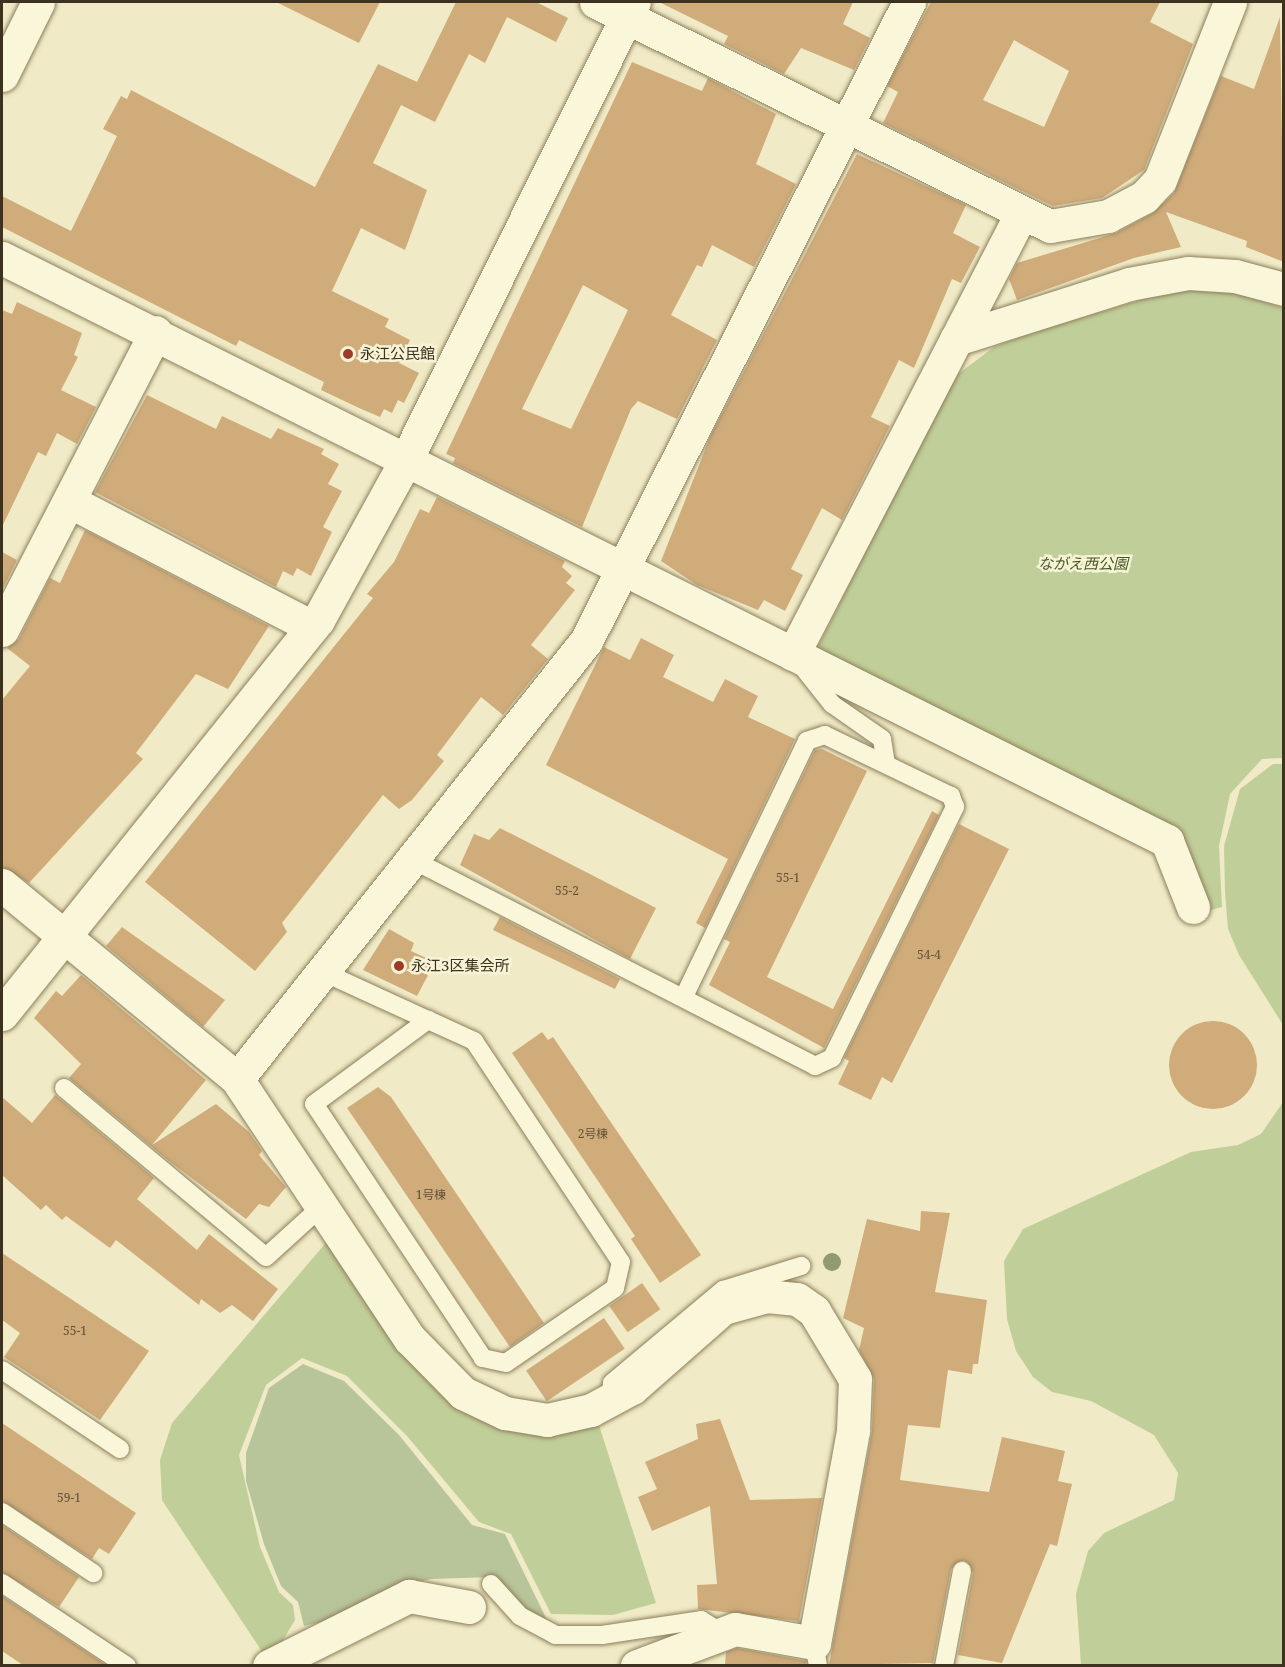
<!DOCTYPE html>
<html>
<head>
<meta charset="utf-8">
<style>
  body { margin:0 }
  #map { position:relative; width:1285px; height:1667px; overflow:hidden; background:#f0ebc6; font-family:"Noto Serif","Noto Sans JP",serif }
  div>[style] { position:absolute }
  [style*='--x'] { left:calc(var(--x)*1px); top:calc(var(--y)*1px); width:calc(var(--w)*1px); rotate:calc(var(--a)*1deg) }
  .green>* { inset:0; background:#c0cf99 }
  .cemetery>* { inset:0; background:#b8c499 }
  .building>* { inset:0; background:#d0ac7b; transform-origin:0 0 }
  .round { border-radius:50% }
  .roads { filter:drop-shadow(0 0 2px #8d7e5b) drop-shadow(0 0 2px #8d7e5b) }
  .lane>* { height:18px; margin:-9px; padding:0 9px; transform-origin:9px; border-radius:9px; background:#faf6da }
  .street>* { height:33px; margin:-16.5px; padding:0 16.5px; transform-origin:16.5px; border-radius:16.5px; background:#faf6da }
  .secondary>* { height:33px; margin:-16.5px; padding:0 16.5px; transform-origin:16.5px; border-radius:16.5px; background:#faf6da }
  .trees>* { width:18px; height:18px; margin:-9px; border-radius:50%; background:#919b6d }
  .dots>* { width:16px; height:16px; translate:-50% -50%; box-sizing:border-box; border:3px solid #f7f3d6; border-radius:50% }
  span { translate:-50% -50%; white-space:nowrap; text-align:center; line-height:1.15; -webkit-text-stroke:5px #f7f3d6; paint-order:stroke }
  .number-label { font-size:12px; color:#615036 }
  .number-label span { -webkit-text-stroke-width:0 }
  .poi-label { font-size:15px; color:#3c321f }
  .left { translate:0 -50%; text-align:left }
  .park-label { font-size:15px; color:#445a25; font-style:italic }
  .frame { position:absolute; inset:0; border:3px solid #3c321f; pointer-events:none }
</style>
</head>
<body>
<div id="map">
  <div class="green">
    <div style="clip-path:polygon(1177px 289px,1235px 292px,1283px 308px,1283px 758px,1262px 759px,1230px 794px,1219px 846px,1222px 907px,1204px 912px,1178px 837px,824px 661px,819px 645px,942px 397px,958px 374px,994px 347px,1021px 336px)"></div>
    <div style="clip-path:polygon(1273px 764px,1284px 764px,1283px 1025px,1239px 955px,1228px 929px,1225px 893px,1224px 846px,1240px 789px)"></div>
    <div style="clip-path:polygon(1283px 1102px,1283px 1665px,1081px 1665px,1076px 1594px,1088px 1551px,1104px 1533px,1174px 1500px,1178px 1473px,1154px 1435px,1091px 1401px,1052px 1392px,1033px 1377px,1016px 1351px,1007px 1319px,1004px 1261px,1023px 1229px,1191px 1152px,1238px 1145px,1261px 1134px)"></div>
    <div style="clip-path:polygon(330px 1238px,424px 1376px,597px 1419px,656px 1603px,613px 1615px,551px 1614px,511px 1534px,479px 1522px,407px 1436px,347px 1376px,302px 1358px,266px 1385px,239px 1455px,260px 1547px,279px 1592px,293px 1605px,295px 1620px,280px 1645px,263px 1653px,162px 1500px,160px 1460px,172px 1423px)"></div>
  </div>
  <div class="cemetery">
    <div style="clip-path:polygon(303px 1364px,344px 1381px,399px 1435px,472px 1525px,505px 1534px,548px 1622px,525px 1609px,494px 1577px,431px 1579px,393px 1589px,345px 1617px,304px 1626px,298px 1602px,281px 1586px,264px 1544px,246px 1481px,246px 1453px,269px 1388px)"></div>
  </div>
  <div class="building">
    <div style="clip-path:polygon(276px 2px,380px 2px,359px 43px)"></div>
    <div style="clip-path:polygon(456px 2px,536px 2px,568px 18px,556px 42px,507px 17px,485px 63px,469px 54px,435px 122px,401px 105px,373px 163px,427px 190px,405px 250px,361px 228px,332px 291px,389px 319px,385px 327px,410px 340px,399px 363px,419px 373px,404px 403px,398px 400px,392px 413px,384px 409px,380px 417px,359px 408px,321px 390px,324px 382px,239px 340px,236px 346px,2px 227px,2px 196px,71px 231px,117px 136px,103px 129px,121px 96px,127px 99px,131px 90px,315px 187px,378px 64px,417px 82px)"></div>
    <div style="clip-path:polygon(659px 2px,853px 2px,843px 24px,870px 38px,854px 70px,801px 48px,784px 74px,724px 44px,728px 36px)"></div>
    <div style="clip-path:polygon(evenodd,931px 2px,1160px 2px,1150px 22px,1193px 44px,1144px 170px,1102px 198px,1053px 206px,883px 123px,898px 92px,887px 86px,931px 2px,1014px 40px,1069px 71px,1044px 127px,983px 100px,1014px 40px)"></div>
    <div style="clip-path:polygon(1280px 17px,1284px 262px,1246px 247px,1247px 241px,1166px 212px,1181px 247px,1134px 258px,1017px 300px,1009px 279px,1017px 263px,1116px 233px,1153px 213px,1174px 193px,1221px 76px,1254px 89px)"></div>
    <div style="clip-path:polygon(evenodd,632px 62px,702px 91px,708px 78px,776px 114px,756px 164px,796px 184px,754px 267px,712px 245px,702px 267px,697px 265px,671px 315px,717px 340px,677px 419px,638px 401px,631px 409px,582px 527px,453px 463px,455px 458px,446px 454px,632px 62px,583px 285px,628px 310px,571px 429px,522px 409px,583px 285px)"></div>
    <div style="clip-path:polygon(857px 154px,966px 205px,953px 233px,980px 247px,961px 283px,952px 279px,914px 368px,899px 360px,871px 417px,890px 426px,842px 520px,822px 508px,791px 569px,803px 575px,785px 611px,764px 600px,758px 610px,697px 585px,661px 561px,711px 435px)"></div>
    <div style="clip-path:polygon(17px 302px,82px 333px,74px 355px,78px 357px,61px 390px,96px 407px,77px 444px,57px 433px,46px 456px,38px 452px,2px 527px,2px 310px,12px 314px)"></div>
    <div style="clip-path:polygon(147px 395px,216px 429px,222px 416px,271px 439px,278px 428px,324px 449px,321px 454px,339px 464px,328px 484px,342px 491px,323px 527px,332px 532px,311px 576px,297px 568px,293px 576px,283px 571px,276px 587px,95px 492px)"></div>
    <div style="clip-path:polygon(437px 497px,565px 561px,562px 567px,572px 576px,566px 583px,575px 590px,531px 645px,548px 659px,503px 715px,481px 697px,437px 755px,444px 761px,412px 800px,399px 809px,383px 795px,282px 923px,287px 932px,255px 971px,145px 882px,373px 598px,367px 594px,394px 562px,420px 509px,429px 513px)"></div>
    <div style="clip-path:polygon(85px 530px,269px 626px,228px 689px,196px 674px,136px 753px,143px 759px,29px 883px,2px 867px,2px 700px,30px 666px,7px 648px,19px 639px,50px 578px,60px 583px)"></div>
    <div style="clip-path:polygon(2px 552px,17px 560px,2px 590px)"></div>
    <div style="clip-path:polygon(641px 638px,674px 655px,663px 677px,713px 702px,725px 679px,758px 696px,748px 717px,795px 739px,705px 928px,696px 923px,728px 859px,546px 765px,604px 647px,630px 660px)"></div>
    <div style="clip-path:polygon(822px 749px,867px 771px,767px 977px,833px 1009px,932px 811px,939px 815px,824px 1048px,709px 985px,730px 942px,724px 939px,815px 750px)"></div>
    <div style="clip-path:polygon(959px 824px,1009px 849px,892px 1083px,882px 1077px,871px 1100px,838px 1084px,849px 1061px,844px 1058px)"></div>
    <div style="clip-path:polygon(500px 828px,656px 908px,630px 959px,460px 865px,474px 834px,489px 840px)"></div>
    <div style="clip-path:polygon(500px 917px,620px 979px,615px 989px,493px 930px)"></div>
    <div style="clip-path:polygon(122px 927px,225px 1000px,203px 1027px,106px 946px)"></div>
    <div style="clip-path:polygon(389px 929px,414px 943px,411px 951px,435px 962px,417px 996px,363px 970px)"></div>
    <div style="clip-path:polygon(81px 975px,206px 1080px,152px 1145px,216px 1104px,249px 1132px,262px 1151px,259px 1155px,286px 1187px,269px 1207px,259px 1204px,246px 1219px,169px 1161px,69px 1078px,81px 1064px,34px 1018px,56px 991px,62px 996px)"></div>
    <div class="round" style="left:1169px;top:1021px;width:88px;height:88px"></div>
    <div style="clip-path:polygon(542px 1032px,548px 1040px,553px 1037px,701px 1255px,660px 1283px,631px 1239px,635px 1236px,512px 1053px)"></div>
    <div style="clip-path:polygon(378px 1087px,391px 1097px,544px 1323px,510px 1347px,347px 1108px)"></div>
    <div style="clip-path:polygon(55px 1095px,154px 1178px,137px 1199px,197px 1250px,209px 1234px,278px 1289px,253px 1321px,232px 1305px,220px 1313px,201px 1299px,199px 1305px,116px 1240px,110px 1248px,66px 1216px,62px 1220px,46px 1205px,41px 1210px,2px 1175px,2px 1097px,32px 1123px)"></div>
    <div style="clip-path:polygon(921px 1211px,950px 1213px,935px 1292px,987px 1300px,978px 1364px,973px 1364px,972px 1374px,948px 1370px,940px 1428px,908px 1425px,900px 1480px,989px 1492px,1002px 1437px,1065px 1451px,1058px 1481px,1072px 1484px,1057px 1546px,1050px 1544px,1002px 1663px,958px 1655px,973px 1573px,964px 1560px,951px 1569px,933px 1663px,829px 1665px,872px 1432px,874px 1379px,859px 1350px,864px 1328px,843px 1318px,867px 1219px,920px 1231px)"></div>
    <div style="clip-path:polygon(2px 1253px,149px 1351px,100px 1420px,4px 1357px,20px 1333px,2px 1320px)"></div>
    <div style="left:642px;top:1283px;width:32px;height:40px;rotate:55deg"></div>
    <div style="left:604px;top:1318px;width:37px;height:94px;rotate:56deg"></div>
    <div style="clip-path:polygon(720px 1419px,750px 1500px,822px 1498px,799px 1621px,698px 1609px,697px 1585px,717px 1584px,710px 1506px,652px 1531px,638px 1497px,657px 1489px,645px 1462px,698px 1439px,696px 1424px)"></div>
    <div style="clip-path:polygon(2px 1423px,136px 1513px,109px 1554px,99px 1548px,92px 1559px,2px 1501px)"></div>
    <div style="clip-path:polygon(2px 1525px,79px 1577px,59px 1607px,2px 1572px)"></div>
    <div style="clip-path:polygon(2px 1596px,106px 1665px,23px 1665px,2px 1651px)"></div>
    <div style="clip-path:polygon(737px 1648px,806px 1661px,806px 1665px,725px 1665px,726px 1652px)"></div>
  </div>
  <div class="roads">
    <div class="lane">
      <div style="--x:801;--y:665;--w:50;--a:51.5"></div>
      <div style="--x:832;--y:704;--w:61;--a:35"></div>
      <div style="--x:882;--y:739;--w:25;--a:81"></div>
      <div style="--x:413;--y:860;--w:452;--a:27.1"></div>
      <div style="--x:815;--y:1066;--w:19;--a:-25"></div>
      <div style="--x:832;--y:1058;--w:280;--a:-63.9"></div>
      <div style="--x:955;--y:807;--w:12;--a:-110"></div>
      <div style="--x:951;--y:796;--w:140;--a:-154.2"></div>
      <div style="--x:825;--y:735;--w:19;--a:162"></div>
      <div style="--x:807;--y:741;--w:284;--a:115.7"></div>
      <div style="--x:323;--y:972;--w:115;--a:24.6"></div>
      <div style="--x:428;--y:1020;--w:51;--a:24.5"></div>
      <div style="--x:474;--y:1041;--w:265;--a:56.4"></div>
      <div style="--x:621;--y:1262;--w:27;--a:103"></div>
      <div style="--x:615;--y:1288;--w:132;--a:145.5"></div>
      <div style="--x:506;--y:1363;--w:24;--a:-168"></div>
      <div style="--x:483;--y:1358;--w:305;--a:-123.6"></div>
      <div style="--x:314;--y:1104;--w:142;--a:-36.4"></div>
      <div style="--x:64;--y:1088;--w:263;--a:39.9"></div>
      <div style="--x:266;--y:1257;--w:76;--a:-42.3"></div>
      <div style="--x:2;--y:1370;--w:142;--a:33.8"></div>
      <div style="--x:611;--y:1395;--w:12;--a:-85"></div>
      <div style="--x:612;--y:1383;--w:145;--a:-40"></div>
      <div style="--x:723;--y:1290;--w:82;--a:-17.1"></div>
      <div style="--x:2;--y:1512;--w:110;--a:33.8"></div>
      <div style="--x:2;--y:1583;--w:150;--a:33.6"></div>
      <div style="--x:491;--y:1584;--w:43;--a:47.8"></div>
      <div style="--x:520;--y:1616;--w:40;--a:28"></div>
      <div style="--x:555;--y:1635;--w:47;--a:0"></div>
      <div style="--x:602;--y:1635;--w:100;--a:-8.6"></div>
      <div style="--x:701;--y:1620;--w:25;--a:32"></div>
      <div style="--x:814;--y:1643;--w:23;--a:80"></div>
      <div style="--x:944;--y:1666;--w:97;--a:-79.3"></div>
    </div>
    <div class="street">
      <div style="--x:596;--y:2;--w:506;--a:26.26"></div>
      <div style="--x:1050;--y:226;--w:59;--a:-9.8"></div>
      <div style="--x:1108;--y:216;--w:41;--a:-27.8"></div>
      <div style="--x:1144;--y:197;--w:23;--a:-47"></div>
      <div style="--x:1160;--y:180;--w:191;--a:-68.5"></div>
      <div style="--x:2;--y:258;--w:1303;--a:26.58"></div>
      <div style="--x:1167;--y:841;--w:71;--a:68.5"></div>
      <div style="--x:956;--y:339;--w:182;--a:-17.6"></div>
      <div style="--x:1129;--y:284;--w:60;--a:-10.6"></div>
      <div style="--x:1188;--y:273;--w:47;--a:3.7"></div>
      <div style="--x:1235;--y:276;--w:51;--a:14.9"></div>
      <div style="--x:69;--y:501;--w:274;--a:27.4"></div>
      <div style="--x:2;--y:630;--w:335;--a:-62.7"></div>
      <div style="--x:793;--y:654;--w:495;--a:-62.6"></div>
      <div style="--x:2;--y:885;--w:305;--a:39.5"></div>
      <div style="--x:237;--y:1079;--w:312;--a:56.4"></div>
      <div style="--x:410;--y:1339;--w:76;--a:45.5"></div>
      <div style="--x:463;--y:1393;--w:47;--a:25.5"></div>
      <div style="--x:505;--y:1413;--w:43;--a:9.5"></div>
      <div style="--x:547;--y:1420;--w:45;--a:-12.8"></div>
      <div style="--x:591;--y:1410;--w:47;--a:-28.2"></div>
      <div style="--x:632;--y:1388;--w:121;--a:-41.3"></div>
      <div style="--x:723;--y:1308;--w:46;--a:-15.3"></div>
      <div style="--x:767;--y:1296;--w:30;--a:6"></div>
      <div style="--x:797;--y:1299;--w:21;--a:35"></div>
      <div style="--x:814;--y:1311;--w:79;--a:58.9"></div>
      <div style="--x:855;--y:1379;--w:52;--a:92.2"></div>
      <div style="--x:853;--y:1431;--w:216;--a:100.4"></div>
      <div style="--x:814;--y:1643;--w:80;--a:-170"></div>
      <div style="--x:735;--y:1629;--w:105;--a:159.3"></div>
      <div style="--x:2;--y:1014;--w:505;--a:-51.27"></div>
      <div style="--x:318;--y:620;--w:185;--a:-61.2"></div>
      <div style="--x:407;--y:458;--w:509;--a:-63.54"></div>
      <div style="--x:237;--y:1079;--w:560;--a:-51.45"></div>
      <div style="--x:586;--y:641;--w:716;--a:-63.18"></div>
      <div style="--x:269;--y:1666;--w:157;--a:-26.6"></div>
      <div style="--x:409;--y:1596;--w:61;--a:10.4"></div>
    </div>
    <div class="secondary">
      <div style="--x:2;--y:75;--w:81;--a:-63.7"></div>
    </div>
  </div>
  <div class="trees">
    <div style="left:832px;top:1262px"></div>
  </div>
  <div class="dots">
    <div style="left:348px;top:354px;background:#9e3b28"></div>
    <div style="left:399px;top:966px;background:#9e3b28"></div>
  </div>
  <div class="number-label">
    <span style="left:788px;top:878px">55-1</span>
    <span style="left:567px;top:891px">55-2</span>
    <span style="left:929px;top:955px">54-4</span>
    <span style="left:593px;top:1134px">2号棟</span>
    <span style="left:431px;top:1195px">1号棟</span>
    <span style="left:75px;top:1331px">55-1</span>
    <span style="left:69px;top:1498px">59-1</span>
  </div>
  <div class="poi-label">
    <span class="left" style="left:360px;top:354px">永江公民館</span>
    <span class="left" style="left:411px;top:966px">永江3区集会所</span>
  </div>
  <div class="park-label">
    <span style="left:1083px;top:564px">ながえ西公園</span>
  </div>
  <div class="frame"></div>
</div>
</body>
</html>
